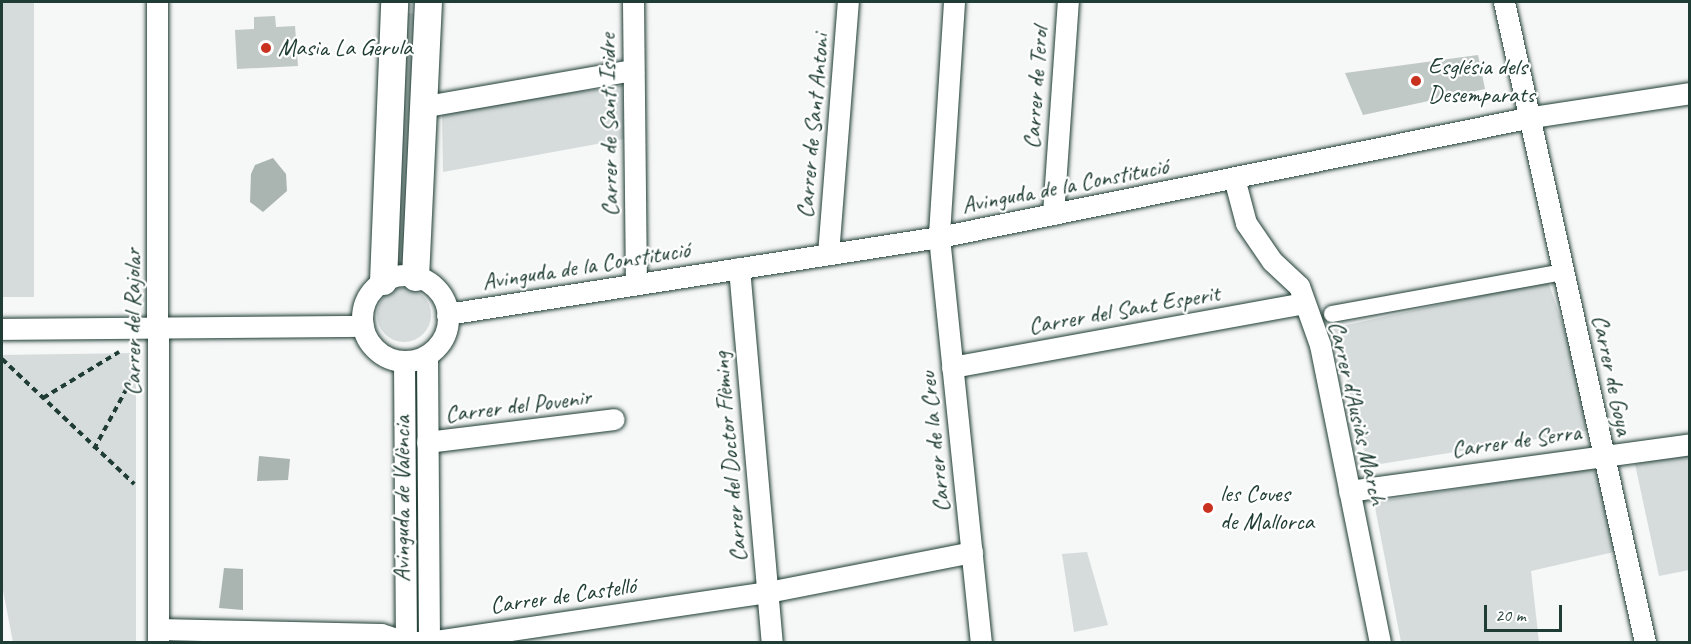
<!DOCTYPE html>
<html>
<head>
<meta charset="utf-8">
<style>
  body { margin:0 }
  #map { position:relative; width:1691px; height:644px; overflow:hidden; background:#f6f7f7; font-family:Caveat,sans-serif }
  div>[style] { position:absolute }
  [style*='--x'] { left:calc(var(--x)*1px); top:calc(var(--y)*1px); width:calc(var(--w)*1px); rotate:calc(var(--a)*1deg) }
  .green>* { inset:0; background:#d6dcdb; transform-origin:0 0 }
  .round { border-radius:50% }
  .water>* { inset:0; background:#aab5b1 }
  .building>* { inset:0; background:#c0c9c6 }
  .path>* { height:4px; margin-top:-2px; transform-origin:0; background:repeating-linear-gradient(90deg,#1f3d34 0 6px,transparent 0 10.5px) }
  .roads { filter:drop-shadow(0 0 2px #1f3d34) drop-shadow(0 0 2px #1f3d34) }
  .pedestrian>* { height:16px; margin:-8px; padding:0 8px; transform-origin:8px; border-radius:8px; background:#fff }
  .minor>* { height:21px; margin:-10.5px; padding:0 10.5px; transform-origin:10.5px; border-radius:10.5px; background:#fff }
  .minor>.ring { margin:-10.5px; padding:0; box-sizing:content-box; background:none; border:21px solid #fff; border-radius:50% }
  .tertiary>* { height:27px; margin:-13.5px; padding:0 13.5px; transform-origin:13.5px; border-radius:13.5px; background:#fff }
  .dots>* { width:16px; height:16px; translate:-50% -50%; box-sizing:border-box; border:3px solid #fff; border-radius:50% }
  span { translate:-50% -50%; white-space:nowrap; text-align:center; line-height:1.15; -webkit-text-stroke:4.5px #fff; paint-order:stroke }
  .poi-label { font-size:24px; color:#1f3d34 }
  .left { translate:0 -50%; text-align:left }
  .street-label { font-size:24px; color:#1f3d34 }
  .frame { position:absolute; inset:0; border:3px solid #1f3d34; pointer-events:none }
  .scale { position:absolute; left:1484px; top:605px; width:78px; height:27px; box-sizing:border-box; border:3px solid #1f3d34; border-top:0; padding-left:8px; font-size:18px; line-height:21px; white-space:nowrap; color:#1f3d34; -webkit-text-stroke:4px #fff; paint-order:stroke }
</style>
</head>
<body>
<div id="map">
  <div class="green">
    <div style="left:2px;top:2px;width:32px;height:295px"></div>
    <div style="clip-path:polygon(407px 13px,419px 14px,411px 268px,394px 266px)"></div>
    <div style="clip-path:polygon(622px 86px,624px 139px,443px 172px,442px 109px)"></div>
    <div style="clip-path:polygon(1548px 281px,1598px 429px,1368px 466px,1333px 328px)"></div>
    <div class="round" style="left:377px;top:288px;width:54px;height:54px"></div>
    <div style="clip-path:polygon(136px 353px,136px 642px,13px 642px,2px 585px,2px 355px)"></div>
    <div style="left:412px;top:393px;width:9px;height:206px"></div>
    <div style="clip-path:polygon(1689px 453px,1689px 570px,1659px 576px,1635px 464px)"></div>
    <div style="clip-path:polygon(1590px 468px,1610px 485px,1618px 551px,1531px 571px,1539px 642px,1401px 642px,1374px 502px)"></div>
    <div style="clip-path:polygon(1087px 552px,1108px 625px,1074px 632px,1062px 554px)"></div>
  </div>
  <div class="water">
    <div style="clip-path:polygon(273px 158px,286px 174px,287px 191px,263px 212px,250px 202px,251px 174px,255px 165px)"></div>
    <div style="clip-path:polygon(259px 456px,290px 459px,288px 480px,257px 481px)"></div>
    <div style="clip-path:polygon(224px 568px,243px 569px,243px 610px,219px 608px)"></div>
  </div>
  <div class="building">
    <div style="clip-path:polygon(275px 16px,276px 27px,295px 26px,298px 66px,237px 69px,235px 30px,254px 29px,254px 17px)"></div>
    <div style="clip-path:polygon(1478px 55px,1485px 89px,1363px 115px,1345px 73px)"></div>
  </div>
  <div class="path">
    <div style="--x:2;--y:359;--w:182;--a:43.4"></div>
    <div style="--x:43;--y:398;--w:89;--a:-31.2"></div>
    <div style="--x:94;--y:449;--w:82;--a:-61.6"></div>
  </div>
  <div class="roads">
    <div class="pedestrian">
      <div style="--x:1332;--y:314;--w:236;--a:-10.3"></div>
    </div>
    <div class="minor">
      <div style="--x:157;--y:2;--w:640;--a:89.91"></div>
      <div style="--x:633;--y:2;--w:282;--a:89.4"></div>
      <div style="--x:954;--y:2;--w:235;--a:93.7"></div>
      <div style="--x:939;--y:237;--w:407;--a:84.1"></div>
      <div style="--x:1504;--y:2;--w:655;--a:77.58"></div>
      <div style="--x:426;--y:106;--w:210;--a:-9.9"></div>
      <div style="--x:1234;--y:178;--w:47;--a:75.1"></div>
      <div style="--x:1246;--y:223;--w:46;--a:55.6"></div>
      <div style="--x:1272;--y:261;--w:37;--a:43"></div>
      <div style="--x:1299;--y:286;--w:63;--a:70.4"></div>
      <div style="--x:1320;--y:345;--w:303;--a:78.6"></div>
      <div style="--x:1053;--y:214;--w:213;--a:-86"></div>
      <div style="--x:828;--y:254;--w:253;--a:-85.5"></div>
      <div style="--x:739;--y:268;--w:375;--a:85"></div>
      <div class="ring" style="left:362px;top:275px;width:65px;height:65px"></div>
      <div style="--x:447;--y:314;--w:498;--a:-8.9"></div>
      <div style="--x:939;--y:237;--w:605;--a:-11.44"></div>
      <div style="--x:1532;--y:117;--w:160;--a:-8.6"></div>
      <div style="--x:2;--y:329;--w:361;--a:-0.5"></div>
      <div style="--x:427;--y:355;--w:287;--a:89.6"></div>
      <div style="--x:404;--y:361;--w:281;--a:89.6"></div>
      <div style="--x:952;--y:367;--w:358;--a:-10.3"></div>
      <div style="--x:427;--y:442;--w:188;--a:-7"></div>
      <div style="--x:1349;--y:491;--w:344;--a:-7.8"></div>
      <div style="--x:158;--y:629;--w:223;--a:1.3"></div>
      <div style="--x:381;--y:634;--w:26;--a:18"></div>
      <div style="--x:406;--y:642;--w:23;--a:0"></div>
      <div style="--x:429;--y:642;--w:343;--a:-8.4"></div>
      <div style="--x:768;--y:592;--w:208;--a:-11.1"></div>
    </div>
    <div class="tertiary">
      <div style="--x:415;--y:277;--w:275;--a:-87.3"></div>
      <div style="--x:383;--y:281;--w:279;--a:-87.7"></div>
    </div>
  </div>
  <div class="dots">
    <div style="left:266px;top:48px;background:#c8321e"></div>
    <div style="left:1416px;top:81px;background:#c8321e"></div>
    <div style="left:1208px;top:508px;background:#c8321e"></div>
  </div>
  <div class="poi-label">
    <span class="left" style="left:278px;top:48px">Masia La Gerula</span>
    <span class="left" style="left:1428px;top:81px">Església dels<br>Desemparats</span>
    <span class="left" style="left:1220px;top:508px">les Coves<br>de Mallorca</span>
  </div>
  <div class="street-label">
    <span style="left:1036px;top:88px;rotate:-86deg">Carrer de Terol</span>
    <span style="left:609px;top:125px;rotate:-91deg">Carrer de Santi Isidre</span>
    <span style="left:813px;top:126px;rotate:-85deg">Carrer de Sant Antoni</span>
    <span style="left:1065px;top:186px;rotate:-11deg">Avinguda de la Constitució</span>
    <span style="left:586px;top:266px;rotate:-9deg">Avinguda de la Constitució</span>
    <span style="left:1124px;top:310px;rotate:-10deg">Carrer del Sant Esperit</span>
    <span style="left:133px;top:322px;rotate:-90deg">Carrer del Rajolar</span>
    <span style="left:1612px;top:375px;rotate:78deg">Carrer de Goya</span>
    <span style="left:518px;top:406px;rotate:-7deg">Carrer del Povenir</span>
    <span style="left:1357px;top:413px;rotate:77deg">Carrer d'Ausiàs March</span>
    <span style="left:1516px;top:441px;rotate:-8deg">Carrer de Serra</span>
    <span style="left:935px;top:442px;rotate:-96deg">Carrer de la Creu</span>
    <span style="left:730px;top:457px;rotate:-95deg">Carrer del Doctor Flèming</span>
    <span style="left:402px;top:499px;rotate:-90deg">Avinguda de València</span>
    <span style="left:563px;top:596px;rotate:-8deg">Carrer de Castelló</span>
  </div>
  <div class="frame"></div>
  <div class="scale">20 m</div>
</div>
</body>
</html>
